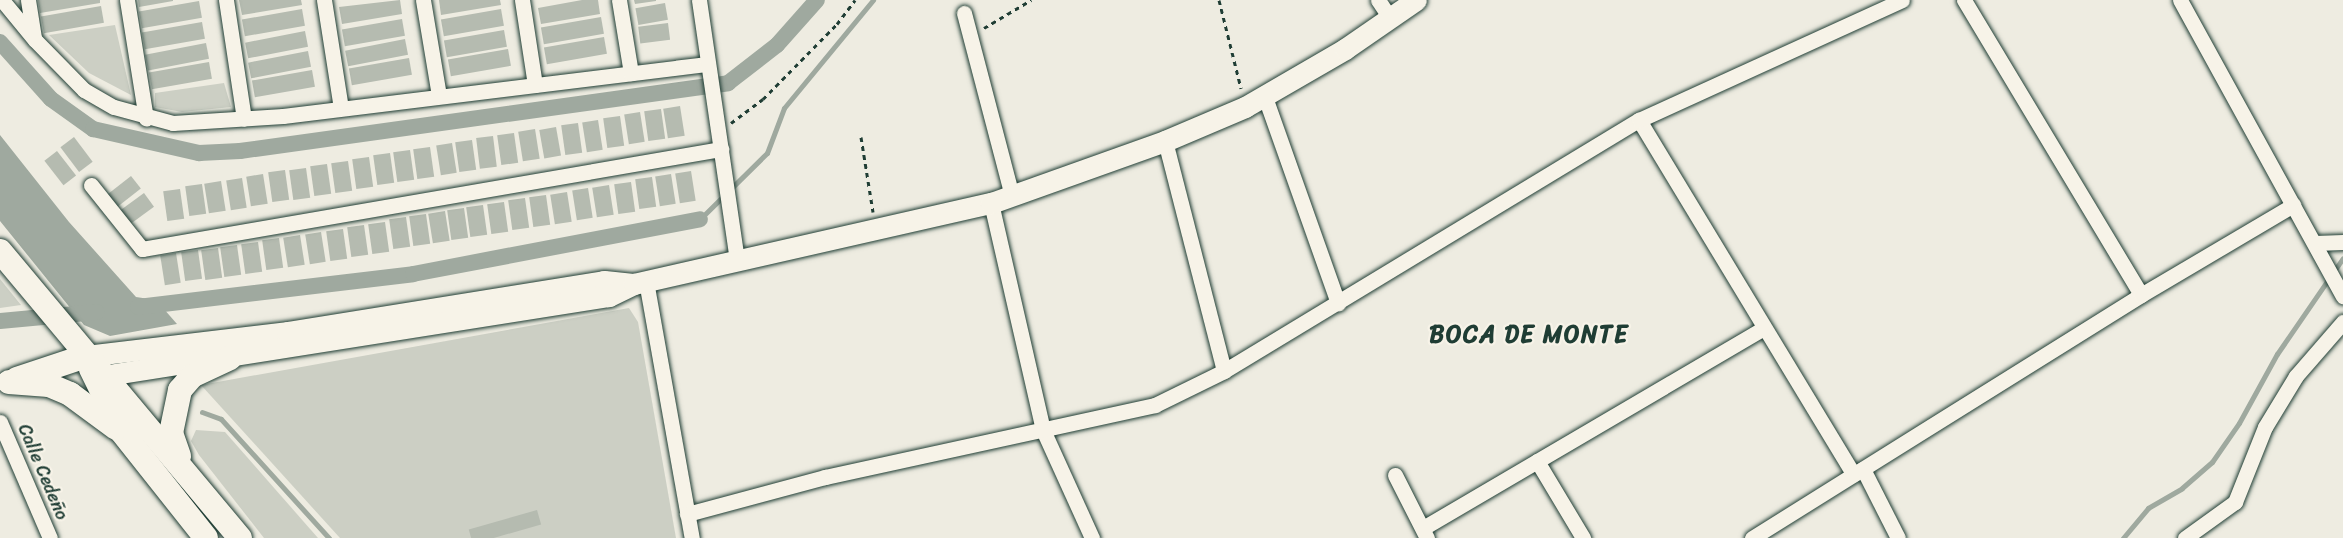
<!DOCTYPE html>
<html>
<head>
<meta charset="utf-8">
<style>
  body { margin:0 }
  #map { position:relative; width:2343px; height:538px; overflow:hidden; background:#eeece1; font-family:Sriracha,sans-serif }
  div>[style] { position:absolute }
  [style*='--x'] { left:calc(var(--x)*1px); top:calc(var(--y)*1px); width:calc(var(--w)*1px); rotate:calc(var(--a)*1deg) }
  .green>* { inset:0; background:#cccfc4 }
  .water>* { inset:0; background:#9fa99f }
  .stream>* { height:5px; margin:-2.5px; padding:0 2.5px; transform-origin:2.5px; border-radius:2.5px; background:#9fa99f }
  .canal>* { height:16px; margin:-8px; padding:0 8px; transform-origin:8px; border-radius:8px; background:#9fa99f }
  .building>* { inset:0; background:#b5bbb0; transform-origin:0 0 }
  .path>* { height:3px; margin-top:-1.5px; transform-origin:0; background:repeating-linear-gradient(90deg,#1f3d34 0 4.5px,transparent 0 9px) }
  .roads { filter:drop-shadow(0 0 2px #1f3d34) drop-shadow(0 0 2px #1f3d34) }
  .street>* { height:15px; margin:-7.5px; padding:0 7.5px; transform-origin:7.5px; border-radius:7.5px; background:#f7f3e8 }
  .secondary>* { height:21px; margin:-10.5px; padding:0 10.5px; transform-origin:10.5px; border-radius:10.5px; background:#f7f3e8 }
  .primary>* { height:24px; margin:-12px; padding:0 12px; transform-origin:12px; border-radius:12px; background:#f7f3e8 }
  span { translate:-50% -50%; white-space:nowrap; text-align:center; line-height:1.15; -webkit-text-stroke:4.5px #f7f3e8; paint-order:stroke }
  .street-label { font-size:18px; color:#1f3d34 }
  .district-label { font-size:24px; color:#1f3d34; font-weight:700; letter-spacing:1.5px }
</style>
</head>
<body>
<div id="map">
  <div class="green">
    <div style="clip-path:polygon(115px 25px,131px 95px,89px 73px,49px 35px)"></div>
    <div style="clip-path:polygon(224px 83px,231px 107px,182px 112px,155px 107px,155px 93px)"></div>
    <div style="clip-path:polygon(0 279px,21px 305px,0 308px)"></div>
    <div style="clip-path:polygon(629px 308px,638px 322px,676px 538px,340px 538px,201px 385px)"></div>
    <div style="clip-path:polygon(196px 430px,225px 432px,318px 538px,264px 538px,199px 455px,191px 441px)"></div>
  </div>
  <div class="water">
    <div style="clip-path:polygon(0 135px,69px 222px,136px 297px,156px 300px,177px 324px,110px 336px,84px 325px,0 221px)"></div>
  </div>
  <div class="stream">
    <div style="--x:700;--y:219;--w:94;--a:-44.6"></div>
    <div style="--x:767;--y:153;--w:48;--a:-69.3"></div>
    <div style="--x:784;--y:108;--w:140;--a:-50.5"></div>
    <div style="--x:202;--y:412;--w:20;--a:20"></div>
    <div style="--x:221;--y:419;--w:161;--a:47.8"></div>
    <div style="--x:2123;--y:538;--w:39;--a:-50"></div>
    <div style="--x:2148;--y:508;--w:39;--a:-30"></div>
    <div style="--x:2182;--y:488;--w:40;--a:-41"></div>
    <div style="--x:2212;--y:462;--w:47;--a:-55.3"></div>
    <div style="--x:2239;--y:423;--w:79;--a:-61.2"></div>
    <div style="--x:2277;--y:354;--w:116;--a:-55.5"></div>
  </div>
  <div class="canal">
    <div style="--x:0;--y:42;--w:76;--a:48.2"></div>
    <div style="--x:51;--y:99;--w:52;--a:35.5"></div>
    <div style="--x:93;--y:129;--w:109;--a:12.8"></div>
    <div style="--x:199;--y:153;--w:41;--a:-2.8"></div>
    <div style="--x:240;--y:151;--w:493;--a:-7.9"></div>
    <div style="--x:728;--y:83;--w:62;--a:-37.8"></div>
    <div style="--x:777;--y:45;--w:60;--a:-48.4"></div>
    <div style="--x:138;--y:307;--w:277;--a:-6.8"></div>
    <div style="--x:413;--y:274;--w:292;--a:-10.8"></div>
    <div style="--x:0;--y:321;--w:97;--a:-5.3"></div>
  </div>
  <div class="building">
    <div style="clip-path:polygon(38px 0,100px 0,100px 3px,40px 13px)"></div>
    <div style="clip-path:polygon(138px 0,173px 0,173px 1px,139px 7px)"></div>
    <div style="clip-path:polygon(239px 0,301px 0,302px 5px,242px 15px)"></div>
    <div style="clip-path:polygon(400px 0,402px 14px,342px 24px,339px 7px)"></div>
    <div style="clip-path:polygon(439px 0,500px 0,501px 5px,441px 15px)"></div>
    <div style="clip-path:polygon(582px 0,598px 0,600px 14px,541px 24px,538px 8px)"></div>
    <div style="clip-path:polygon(634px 0,656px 0,656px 1px,635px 4px)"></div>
    <div style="left:199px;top:1px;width:17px;height:61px;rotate:80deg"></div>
    <div style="left:665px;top:3px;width:17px;height:30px;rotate:80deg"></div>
    <div style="left:101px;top:6px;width:17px;height:61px;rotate:80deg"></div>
    <div style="left:302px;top:9px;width:17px;height:61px;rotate:80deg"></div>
    <div style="left:501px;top:9px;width:17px;height:61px;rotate:80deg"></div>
    <div style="left:601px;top:17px;width:17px;height:61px;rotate:80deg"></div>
    <div style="left:402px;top:19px;width:17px;height:61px;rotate:80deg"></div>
    <div style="left:202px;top:22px;width:17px;height:61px;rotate:80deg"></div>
    <div style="left:668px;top:23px;width:17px;height:30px;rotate:83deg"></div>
    <div style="left:504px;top:30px;width:17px;height:61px;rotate:80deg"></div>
    <div style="left:305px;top:31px;width:16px;height:61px;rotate:79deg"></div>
    <div style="left:604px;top:37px;width:17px;height:61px;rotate:80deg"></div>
    <div style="left:405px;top:39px;width:16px;height:61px;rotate:79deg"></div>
    <div style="left:206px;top:43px;width:16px;height:62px;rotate:79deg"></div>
    <div style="left:508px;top:49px;width:17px;height:61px;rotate:80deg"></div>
    <div style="left:308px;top:51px;width:16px;height:61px;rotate:79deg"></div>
    <div style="left:409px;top:58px;width:17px;height:61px;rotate:80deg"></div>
    <div style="left:209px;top:62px;width:17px;height:61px;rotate:80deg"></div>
    <div style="left:312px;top:70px;width:17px;height:61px;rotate:80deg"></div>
    <div style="left:680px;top:106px;width:30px;height:17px;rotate:81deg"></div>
    <div style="left:661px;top:109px;width:30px;height:17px;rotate:82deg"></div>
    <div style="left:640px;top:112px;width:30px;height:16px;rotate:81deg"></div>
    <div style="left:620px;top:116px;width:30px;height:17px;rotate:82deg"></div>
    <div style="left:598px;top:120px;width:30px;height:16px;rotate:81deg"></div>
    <div style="left:578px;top:123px;width:30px;height:17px;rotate:82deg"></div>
    <div style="left:556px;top:127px;width:29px;height:17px;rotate:80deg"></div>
    <div style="left:535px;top:129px;width:30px;height:17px;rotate:81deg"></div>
    <div style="left:514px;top:133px;width:30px;height:17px;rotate:82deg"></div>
    <div style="left:493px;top:136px;width:31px;height:17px;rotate:83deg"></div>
    <div style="left:74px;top:137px;width:31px;height:17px;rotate:53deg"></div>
    <div style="left:472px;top:140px;width:30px;height:17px;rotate:82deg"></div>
    <div style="left:452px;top:143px;width:30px;height:16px;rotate:81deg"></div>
    <div style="left:430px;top:147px;width:30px;height:17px;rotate:82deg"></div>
    <div style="left:410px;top:150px;width:30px;height:17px;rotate:82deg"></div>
    <div style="left:57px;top:151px;width:31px;height:16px;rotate:52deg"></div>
    <div style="left:390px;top:153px;width:30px;height:17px;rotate:82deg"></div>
    <div style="left:369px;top:157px;width:30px;height:17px;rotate:82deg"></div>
    <div style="left:348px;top:161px;width:30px;height:17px;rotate:82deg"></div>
    <div style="left:327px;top:164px;width:30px;height:17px;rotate:82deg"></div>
    <div style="left:306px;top:168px;width:30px;height:17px;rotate:82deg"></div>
    <div style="left:285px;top:170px;width:30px;height:17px;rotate:82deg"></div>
    <div style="left:691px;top:171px;width:30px;height:16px;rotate:81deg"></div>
    <div style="left:263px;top:174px;width:30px;height:17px;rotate:81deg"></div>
    <div style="left:671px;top:174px;width:30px;height:16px;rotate:81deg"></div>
    <div style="left:131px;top:176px;width:16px;height:30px;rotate:52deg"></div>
    <div style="left:652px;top:177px;width:30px;height:17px;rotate:82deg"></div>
    <div style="left:242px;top:178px;width:30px;height:16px;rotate:81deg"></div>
    <div style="left:221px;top:181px;width:30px;height:17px;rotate:81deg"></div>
    <div style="left:631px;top:182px;width:30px;height:17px;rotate:82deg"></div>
    <div style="left:202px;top:184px;width:30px;height:17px;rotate:82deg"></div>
    <div style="left:609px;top:185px;width:30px;height:17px;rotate:81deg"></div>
    <div style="left:588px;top:188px;width:30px;height:16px;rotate:81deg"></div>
    <div style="left:180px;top:189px;width:30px;height:17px;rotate:82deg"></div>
    <div style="left:567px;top:192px;width:30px;height:17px;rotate:81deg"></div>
    <div style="left:144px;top:193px;width:17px;height:30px;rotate:54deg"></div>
    <div style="left:546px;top:195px;width:30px;height:17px;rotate:82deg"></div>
    <div style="left:525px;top:198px;width:30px;height:17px;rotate:82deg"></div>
    <div style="left:504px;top:202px;width:30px;height:17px;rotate:82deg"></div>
    <div style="left:483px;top:205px;width:30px;height:17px;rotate:82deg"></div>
    <div style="left:464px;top:208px;width:30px;height:17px;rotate:82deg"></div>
    <div style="left:445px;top:211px;width:30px;height:17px;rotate:81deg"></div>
    <div style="left:426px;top:214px;width:30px;height:17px;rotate:82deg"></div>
    <div style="left:406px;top:217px;width:30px;height:17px;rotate:82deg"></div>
    <div style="left:385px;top:222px;width:30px;height:17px;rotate:82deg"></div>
    <div style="left:364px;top:225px;width:30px;height:17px;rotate:82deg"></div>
    <div style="left:343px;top:229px;width:30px;height:17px;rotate:82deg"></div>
    <div style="left:321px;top:232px;width:30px;height:16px;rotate:81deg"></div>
    <div style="left:300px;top:235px;width:30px;height:17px;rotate:81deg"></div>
    <div style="left:279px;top:238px;width:30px;height:17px;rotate:82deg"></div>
    <div style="left:258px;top:242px;width:30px;height:17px;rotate:82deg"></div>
    <div style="left:237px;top:245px;width:30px;height:17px;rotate:82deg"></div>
    <div style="left:218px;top:248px;width:30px;height:17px;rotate:82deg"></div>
    <div style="left:198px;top:250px;width:29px;height:17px;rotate:82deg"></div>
    <div style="left:176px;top:253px;width:30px;height:16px;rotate:81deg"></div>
    <div style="left:537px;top:510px;width:15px;height:71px;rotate:74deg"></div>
  </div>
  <div class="path">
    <div style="--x:1219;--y:0;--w:91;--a:76"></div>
    <div style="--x:984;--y:28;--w:55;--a:-30.8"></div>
    <div style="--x:731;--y:123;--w:40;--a:-37"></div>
    <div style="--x:763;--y:99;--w:105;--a:-45.4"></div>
    <div style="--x:837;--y:24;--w:30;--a:-53"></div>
    <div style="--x:861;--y:137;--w:76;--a:80.9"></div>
  </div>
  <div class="roads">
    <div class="street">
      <div style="--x:2;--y:0;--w:52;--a:50.5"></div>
      <div style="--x:35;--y:40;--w:70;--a:45.6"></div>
      <div style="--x:84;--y:90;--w:34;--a:30"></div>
      <div style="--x:114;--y:107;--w:61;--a:15.2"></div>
      <div style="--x:173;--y:123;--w:110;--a:-3.6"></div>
      <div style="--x:283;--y:116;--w:428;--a:-7"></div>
      <div style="--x:28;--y:0;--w:37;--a:81"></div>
      <div style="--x:127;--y:0;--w:120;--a:80.9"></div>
      <div style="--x:226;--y:0;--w:120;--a:81.4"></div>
      <div style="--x:324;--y:0;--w:109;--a:81.1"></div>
      <div style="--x:423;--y:0;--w:97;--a:80.5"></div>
      <div style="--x:522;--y:0;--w:86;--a:81.3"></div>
      <div style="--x:619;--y:0;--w:74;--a:80.7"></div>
      <div style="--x:699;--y:0;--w:263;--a:81.7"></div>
      <div style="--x:1378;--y:0;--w:22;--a:56"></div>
      <div style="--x:1964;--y:0;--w:344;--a:59"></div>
      <div style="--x:2180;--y:0;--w:338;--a:61.2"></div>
      <div style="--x:964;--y:13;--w:189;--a:75.3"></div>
      <div style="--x:1265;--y:97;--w:219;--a:70.5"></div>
      <div style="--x:1639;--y:120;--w:414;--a:58.8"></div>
      <div style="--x:1165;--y:141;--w:237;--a:75.6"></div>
      <div style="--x:91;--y:185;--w:82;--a:51.4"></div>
      <div style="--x:142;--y:249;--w:588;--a:-9.8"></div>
      <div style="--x:991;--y:203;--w:233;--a:77.1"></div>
      <div style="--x:1043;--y:430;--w:119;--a:65.6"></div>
      <div style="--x:2315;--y:243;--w:28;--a:-2"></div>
      <div style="--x:646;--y:281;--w:261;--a:79.9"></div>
      <div style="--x:0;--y:422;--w:126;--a:66.7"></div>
      <div style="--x:1537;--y:461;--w:90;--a:59.1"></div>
      <div style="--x:1863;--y:469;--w:77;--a:63.1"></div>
      <div style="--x:1395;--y:475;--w:71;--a:63.1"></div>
      <div style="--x:687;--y:514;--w:143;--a:-15"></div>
      <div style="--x:825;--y:477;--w:338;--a:-12.3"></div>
      <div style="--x:1155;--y:405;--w:77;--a:-26.2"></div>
      <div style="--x:1224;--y:371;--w:485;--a:-31.2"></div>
      <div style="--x:1639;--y:120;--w:289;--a:-24.5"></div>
      <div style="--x:1423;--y:528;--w:395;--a:-30.4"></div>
      <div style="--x:1752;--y:538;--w:459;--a:-32"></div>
      <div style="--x:2141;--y:295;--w:177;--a:-30.6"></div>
      <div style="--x:2185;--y:538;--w:62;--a:-35.8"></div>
      <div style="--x:2235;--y:502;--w:81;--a:-68.2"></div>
      <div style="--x:2265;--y:427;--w:60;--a:-58.7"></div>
      <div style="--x:2296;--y:376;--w:72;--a:-49"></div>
    </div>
    <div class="secondary">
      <div style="--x:86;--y:356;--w:202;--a:-6.8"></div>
      <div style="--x:287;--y:332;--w:321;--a:-9.1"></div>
      <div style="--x:604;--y:281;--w:29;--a:6"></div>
      <div style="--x:108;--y:375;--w:507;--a:-8.96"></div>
      <div style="--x:609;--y:296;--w:28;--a:-26"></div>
      <div style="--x:634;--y:284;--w:366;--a:-12.8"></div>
      <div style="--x:991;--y:203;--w:185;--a:-19.6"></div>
      <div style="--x:1165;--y:141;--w:87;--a:-23"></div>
      <div style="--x:1245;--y:107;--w:116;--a:-30.1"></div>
      <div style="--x:1345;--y:49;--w:86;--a:-34.6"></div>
    </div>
    <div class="primary">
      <div style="--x:0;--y:251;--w:374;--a:50.1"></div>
      <div style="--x:91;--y:369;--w:70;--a:63.8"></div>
      <div style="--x:122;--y:432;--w:135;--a:51.6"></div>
      <div style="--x:17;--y:379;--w:73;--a:-18.4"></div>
      <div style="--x:9;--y:382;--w:40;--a:4.3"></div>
      <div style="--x:49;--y:385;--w:23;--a:23"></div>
      <div style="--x:70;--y:394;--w:57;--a:36.5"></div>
      <div style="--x:179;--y:456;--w:24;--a:-109"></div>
      <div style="--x:171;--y:433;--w:44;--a:-78.2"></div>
      <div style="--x:180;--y:390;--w:18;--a:-49"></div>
      <div style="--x:192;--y:376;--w:42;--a:-25.3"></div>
    </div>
  </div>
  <div class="street-label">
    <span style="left:43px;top:472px;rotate:67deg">Calle Cedeño</span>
  </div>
  <div class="district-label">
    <span style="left:1529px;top:335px">BOCA DE MONTE</span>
  </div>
</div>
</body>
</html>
